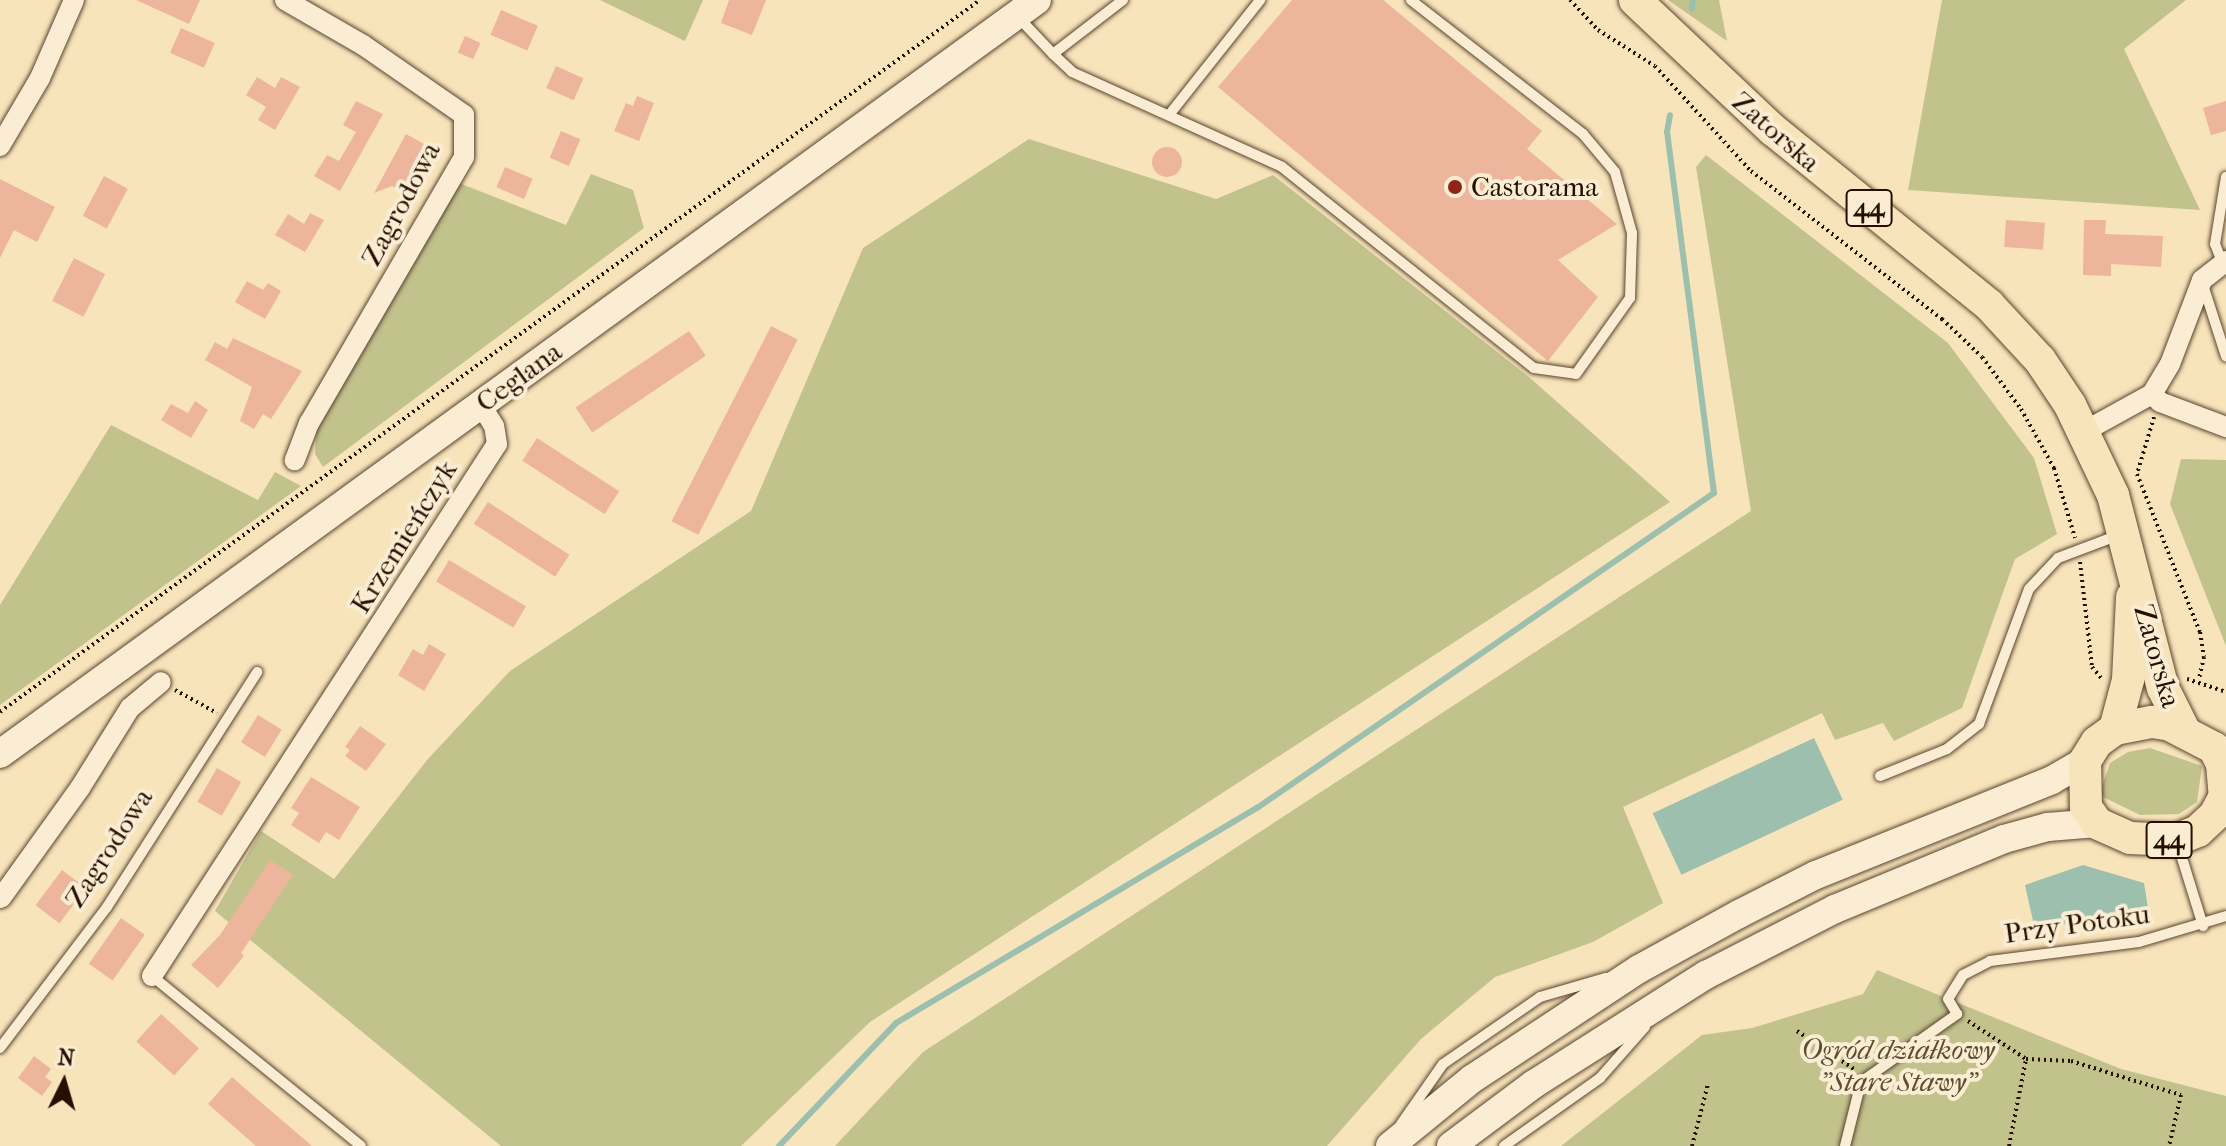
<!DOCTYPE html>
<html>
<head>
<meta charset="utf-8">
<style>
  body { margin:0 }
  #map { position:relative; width:2226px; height:1146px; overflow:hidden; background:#f8e4bb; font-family:"IM FELL French Canon",serif }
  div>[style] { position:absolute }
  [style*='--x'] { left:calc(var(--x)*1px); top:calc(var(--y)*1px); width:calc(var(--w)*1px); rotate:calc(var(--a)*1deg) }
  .green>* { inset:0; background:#c2c28d }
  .water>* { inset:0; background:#9dbfae; transform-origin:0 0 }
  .stream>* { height:6px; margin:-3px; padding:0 3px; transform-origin:3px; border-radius:3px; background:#9dbfae }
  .building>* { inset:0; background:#edb59c; transform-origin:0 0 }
  .round { border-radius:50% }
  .path>* { height:4px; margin-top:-2px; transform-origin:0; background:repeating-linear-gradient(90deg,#270f00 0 2px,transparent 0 6px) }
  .roads { filter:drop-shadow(0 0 2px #5b442f) drop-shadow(0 0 2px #5b442f) }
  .lane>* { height:10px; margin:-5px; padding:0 5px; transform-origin:5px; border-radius:5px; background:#faedd3 }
  .street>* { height:20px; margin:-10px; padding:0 10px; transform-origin:10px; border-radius:10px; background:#faedd3 }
  .secondary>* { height:28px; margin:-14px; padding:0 14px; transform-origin:14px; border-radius:14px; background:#faedd3 }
  .primary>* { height:32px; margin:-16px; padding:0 16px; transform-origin:16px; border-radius:16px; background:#f8e4bb }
  .dots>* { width:22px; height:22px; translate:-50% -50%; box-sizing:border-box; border:4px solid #faedd3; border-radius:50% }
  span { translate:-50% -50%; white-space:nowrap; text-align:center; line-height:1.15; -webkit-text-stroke:8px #faedd3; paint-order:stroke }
  .shield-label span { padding:2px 6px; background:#faedd3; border:2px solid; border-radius:6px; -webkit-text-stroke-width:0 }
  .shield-label { font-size:26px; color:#270f00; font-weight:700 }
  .street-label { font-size:28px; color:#270f00 }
  .poi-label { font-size:28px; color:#270f00 }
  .left { translate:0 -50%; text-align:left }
  .park-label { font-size:28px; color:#5d4e31; font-style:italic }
  .north { position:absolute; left:24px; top:1042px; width:80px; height:80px; -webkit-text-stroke:6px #faedd3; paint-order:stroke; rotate:5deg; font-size:22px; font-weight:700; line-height:32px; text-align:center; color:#270f00 }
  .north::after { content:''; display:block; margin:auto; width:28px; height:36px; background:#270f00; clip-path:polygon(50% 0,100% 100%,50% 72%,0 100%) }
</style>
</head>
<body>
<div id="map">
  <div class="green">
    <div style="clip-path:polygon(600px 0,703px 0,685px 41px)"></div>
    <div style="clip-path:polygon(1668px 0,1719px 0,1727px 41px)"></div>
    <div style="clip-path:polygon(1942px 0,2186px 0,2124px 49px,2200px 210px,1908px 190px)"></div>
    <div style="clip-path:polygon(1029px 139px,1216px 199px,1273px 175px,1529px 377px,1670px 502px,870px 1022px,741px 1146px,501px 1146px,215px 911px,261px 831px,334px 879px,427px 760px,510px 671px,751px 511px,863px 248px)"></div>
    <div style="clip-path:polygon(1706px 155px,1948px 343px,2034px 458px,2057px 534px,2015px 559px,1962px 708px,1894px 741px,1883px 723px,1835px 740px,1822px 713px,1623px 807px,1663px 903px,1593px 942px,1495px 977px,1421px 1039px,1327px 1146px,835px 1146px,923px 1052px,1751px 511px,1696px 167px)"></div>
    <div style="clip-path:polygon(591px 174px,633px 190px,644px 228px,323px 467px,315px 454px,316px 431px,459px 183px,566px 225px)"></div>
    <div style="clip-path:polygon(111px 425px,258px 500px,275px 472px,301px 486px,0 705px,0 605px)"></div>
    <div style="clip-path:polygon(2181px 459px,2226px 460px,2226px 646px,2170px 504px)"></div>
    <div style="clip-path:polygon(2150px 748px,2202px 766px,2197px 802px,2179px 814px,2140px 815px,2099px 795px,2110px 763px,2128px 752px)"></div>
    <div style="clip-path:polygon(1877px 970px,2121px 1069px,2226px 1096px,2226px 1146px,1561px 1146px,1702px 1035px,1752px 1028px,1863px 994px)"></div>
  </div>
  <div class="water">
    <div style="left:1814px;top:738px;width:68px;height:178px;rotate:65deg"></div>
    <div style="clip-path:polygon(2083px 865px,2144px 883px,2148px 908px,2035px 930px,2025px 885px)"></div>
  </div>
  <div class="stream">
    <div style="--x:1692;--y:9;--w:9;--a:-84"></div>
    <div style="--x:779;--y:1146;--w:170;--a:-46.4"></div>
    <div style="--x:896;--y:1023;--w:420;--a:-30.8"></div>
    <div style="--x:1257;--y:808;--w:555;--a:-34.58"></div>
    <div style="--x:1714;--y:493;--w:364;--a:-97.4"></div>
    <div style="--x:1667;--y:132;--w:17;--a:-80"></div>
  </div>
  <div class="building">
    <div style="clip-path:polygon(136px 0,200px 0,189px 24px)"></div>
    <div style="clip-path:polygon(729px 0,766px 0,752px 35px,721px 23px)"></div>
    <div style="clip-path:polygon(1292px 0,1383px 0,1542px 131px,1527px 149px,1617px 224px,1558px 260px,1598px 297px,1548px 361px,1218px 87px)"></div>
    <div style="left:501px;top:10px;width:40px;height:27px;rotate:23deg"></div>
    <div style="left:181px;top:28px;width:37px;height:27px;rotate:24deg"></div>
    <div style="left:465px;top:36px;width:17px;height:18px;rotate:24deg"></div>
    <div style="left:556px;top:66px;width:30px;height:24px;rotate:24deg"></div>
    <div style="clip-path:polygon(257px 77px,275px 88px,281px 77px,300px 87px,275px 130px,258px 120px,266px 107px,246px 95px)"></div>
    <div style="clip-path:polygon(637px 96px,654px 103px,639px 141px,614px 131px,626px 103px,633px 106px)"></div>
    <div style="clip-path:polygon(356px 101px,383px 114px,340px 191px,314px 176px,327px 155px,339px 161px,356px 132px,343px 125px)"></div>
    <div style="clip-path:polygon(2226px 101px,2226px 131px,2211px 135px,2203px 108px)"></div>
    <div style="left:561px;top:131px;width:21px;height:29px;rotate:23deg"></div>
    <div style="clip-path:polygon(406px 134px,424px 144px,414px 170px,402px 191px,392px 186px,374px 193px)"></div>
    <div class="round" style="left:1152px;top:147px;width:30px;height:30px"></div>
    <div style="left:505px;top:167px;width:30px;height:22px;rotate:23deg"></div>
    <div style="left:104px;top:176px;width:27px;height:45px;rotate:28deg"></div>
    <div style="clip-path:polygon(0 179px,55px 207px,37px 242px,14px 230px,0 258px)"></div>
    <div style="clip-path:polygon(310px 213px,324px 220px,305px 252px,275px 235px,288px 214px,304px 224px)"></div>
    <div style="left:2006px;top:220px;width:39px;height:27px;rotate:4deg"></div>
    <div style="clip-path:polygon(2084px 220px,2106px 220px,2105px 234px,2163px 236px,2161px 267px,2111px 264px,2111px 276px,2083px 275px)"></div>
    <div style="left:74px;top:258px;width:35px;height:48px;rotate:27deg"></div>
    <div style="clip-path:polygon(247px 281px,263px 290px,268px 283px,281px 291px,265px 319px,235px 302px)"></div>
    <div style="left:771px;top:326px;width:30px;height:219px;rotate:27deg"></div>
    <div style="left:689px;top:331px;width:30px;height:137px;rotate:56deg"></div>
    <div style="clip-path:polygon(233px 338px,302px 371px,271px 419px,263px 414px,254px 429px,240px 421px,252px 387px,205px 360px,215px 342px,227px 349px)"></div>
    <div style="clip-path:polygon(195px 401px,208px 410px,191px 438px,161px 420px,171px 404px,188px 413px)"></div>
    <div style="left:537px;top:438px;width:98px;height:27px;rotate:33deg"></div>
    <div style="left:488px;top:502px;width:97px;height:26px;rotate:33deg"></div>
    <div style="left:449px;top:560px;width:90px;height:25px;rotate:31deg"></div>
    <div style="clip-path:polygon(429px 644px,446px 654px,424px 691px,398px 675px,413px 649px,423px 655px)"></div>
    <div style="left:258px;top:715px;width:28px;height:32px;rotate:32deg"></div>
    <div style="clip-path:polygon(360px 726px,386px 744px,366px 771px,345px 756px,350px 750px,345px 747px)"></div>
    <div style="left:217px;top:768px;width:28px;height:39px;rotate:30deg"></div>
    <div style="clip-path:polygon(311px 777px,360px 807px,339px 840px,326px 832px,319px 843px,291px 825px,299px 813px,291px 808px)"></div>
    <div style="clip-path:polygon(270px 860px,293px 875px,241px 953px,244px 956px,218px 988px,191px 965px,220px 935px)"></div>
    <div style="left:62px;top:870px;width:30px;height:44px;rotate:37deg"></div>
    <div style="left:121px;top:918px;width:29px;height:56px;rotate:35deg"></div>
    <div style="left:161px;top:1014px;width:51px;height:37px;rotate:42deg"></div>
    <div style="clip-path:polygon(34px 1056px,51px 1069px,45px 1077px,52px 1082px,42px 1096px,18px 1078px)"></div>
    <div style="clip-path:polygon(232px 1077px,263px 1104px,312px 1146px,256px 1146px,208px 1104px)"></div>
  </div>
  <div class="path">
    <div style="--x:1570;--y:0;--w:41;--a:47"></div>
    <div style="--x:1598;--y:30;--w:67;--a:32.3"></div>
    <div style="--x:1655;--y:66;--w:142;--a:47.6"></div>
    <div style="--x:1751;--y:171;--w:242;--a:37.8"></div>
    <div style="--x:1942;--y:319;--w:55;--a:43.5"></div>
    <div style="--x:1982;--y:357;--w:65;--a:53.1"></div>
    <div style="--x:2021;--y:409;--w:68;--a:60.8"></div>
    <div style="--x:2054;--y:468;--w:73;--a:73.3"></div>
    <div style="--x:2154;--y:417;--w:59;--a:106.6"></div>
    <div style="--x:2137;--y:474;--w:170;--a:68.3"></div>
    <div style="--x:2200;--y:632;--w:25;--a:81"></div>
    <div style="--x:2204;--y:657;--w:23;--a:103"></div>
    <div style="--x:2080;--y:562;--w:106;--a:83.5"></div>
    <div style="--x:2092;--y:667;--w:17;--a:50"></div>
    <div style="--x:2187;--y:679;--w:41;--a:18.4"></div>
    <div style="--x:175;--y:690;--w:48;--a:28.7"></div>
    <div style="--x:0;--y:712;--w:1211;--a:-36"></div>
    <div style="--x:1968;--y:1021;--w:69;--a:33.2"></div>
    <div style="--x:2026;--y:1059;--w:45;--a:2.5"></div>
    <div style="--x:2071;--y:1061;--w:115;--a:17.2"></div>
    <div style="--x:2181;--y:1095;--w:52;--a:103.2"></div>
    <div style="--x:1797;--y:1031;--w:69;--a:33.7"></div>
    <div style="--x:1692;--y:1146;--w:64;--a:-75.5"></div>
    <div style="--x:2009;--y:1146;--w:89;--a:-78.9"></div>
  </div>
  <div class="roads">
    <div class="lane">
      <div style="--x:1123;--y:0;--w:88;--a:142.4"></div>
      <div style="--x:1053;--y:54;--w:26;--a:43"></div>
      <div style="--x:1072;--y:72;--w:230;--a:24.3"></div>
      <div style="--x:1282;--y:167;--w:322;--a:38.6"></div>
      <div style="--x:1534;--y:368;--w:42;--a:8.1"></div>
      <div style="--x:1576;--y:374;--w:93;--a:-54.6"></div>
      <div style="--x:1630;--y:298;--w:65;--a:-88.2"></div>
      <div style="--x:1632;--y:233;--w:63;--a:-105.6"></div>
      <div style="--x:1615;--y:172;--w:50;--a:-130.1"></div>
      <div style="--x:1583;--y:134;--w:218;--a:-142.1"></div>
      <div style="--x:1018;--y:17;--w:51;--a:46.6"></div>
      <div style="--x:1169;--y:115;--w:147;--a:-51.6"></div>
      <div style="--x:2222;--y:262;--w:19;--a:-111"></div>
      <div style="--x:2215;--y:244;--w:68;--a:-80.7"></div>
      <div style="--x:2203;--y:285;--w:75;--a:72.1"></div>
      <div style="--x:1880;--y:776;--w:72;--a:-21.9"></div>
      <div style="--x:1947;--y:749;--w:41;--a:-38"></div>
      <div style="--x:1979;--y:724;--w:144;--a:-69.7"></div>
      <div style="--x:2029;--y:589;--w:42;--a:-46.9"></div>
      <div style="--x:2058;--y:558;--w:65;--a:-20.7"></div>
      <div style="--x:2178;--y:845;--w:85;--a:72.8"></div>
      <div style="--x:152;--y:976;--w:269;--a:39.1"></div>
      <div style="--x:0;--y:1048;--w:177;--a:-52.8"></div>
      <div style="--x:107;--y:907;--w:279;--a:-57.4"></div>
      <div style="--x:1401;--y:1124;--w:73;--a:-55"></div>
      <div style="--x:1443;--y:1064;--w:118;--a:-34.6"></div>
      <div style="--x:1540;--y:997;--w:69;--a:-16.1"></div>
      <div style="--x:1504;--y:1146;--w:118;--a:-35.3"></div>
      <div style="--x:1600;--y:1078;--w:68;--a:-48.6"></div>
      <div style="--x:1845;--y:1146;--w:66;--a:-76"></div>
      <div style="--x:1861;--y:1082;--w:118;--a:-35.3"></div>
      <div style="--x:1957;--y:1014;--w:17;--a:-121"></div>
      <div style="--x:1948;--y:999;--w:28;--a:-58"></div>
      <div style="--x:1963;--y:975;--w:30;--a:-27"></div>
      <div style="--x:1990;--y:961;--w:150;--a:-7.3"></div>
      <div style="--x:2139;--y:942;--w:91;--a:-16.6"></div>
    </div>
    <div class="street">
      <div style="--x:285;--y:0;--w:90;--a:30"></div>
      <div style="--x:363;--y:45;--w:123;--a:34.7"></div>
      <div style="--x:464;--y:115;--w:42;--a:90"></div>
      <div style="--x:464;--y:157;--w:308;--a:120.2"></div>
      <div style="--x:309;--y:423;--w:40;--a:111"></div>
      <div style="--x:0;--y:146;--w:79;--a:-59.5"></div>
      <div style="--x:40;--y:78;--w:85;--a:-66.4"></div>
      <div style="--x:2152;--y:394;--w:35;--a:-59"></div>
      <div style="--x:2170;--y:364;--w:90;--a:-69.1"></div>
      <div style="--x:2202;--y:280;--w:31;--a:-38"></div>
      <div style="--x:2085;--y:431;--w:77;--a:-28.9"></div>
      <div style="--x:2152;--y:394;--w:11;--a:45"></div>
      <div style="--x:2160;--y:402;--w:71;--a:20.7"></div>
      <div style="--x:1;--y:898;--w:135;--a:-54.3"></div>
      <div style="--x:80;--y:788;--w:94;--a:-58"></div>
      <div style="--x:130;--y:708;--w:40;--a:-40"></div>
      <div style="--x:152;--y:976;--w:634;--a:-57.04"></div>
      <div style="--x:497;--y:444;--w:18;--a:-99"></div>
      <div style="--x:494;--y:426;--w:25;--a:-122"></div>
    </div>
    <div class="secondary">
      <div style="--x:0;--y:754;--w:1282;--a:-36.02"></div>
      <div style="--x:1390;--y:1146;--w:106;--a:-39.3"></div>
      <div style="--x:1472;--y:1079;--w:200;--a:-33.4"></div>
      <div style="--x:1639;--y:969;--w:114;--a:-28.8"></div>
      <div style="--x:1739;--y:914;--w:86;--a:-26.9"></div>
      <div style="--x:1816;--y:875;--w:254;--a:-21.9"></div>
      <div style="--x:2052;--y:780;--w:38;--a:-30"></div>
      <div style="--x:1451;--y:1146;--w:104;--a:-36.8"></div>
      <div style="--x:1534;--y:1084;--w:204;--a:-32.4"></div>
      <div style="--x:1706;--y:975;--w:145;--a:-27.1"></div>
      <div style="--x:1835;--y:909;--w:183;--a:-22.5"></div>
      <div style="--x:2004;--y:839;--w:46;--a:-15.3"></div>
      <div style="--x:2048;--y:827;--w:49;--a:-4.7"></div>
    </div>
    <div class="primary">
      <div style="--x:1635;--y:0;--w:190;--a:43.3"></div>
      <div style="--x:1773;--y:130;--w:278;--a:39"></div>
      <div style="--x:1989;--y:305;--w:75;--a:47.2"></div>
      <div style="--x:2040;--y:360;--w:54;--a:56.3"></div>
      <div style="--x:2070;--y:405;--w:100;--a:64.5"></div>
      <div style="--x:2113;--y:495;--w:199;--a:75.5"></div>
      <div style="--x:2163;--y:688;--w:49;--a:63.4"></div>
      <div style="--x:2152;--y:722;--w:18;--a:9"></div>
      <div style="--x:2170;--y:725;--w:50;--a:27.6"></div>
      <div style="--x:2214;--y:748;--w:18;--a:63"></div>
      <div style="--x:2222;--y:764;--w:32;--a:85"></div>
      <div style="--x:2225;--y:796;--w:21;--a:118"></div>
      <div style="--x:2215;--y:815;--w:23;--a:137"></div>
      <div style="--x:2198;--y:831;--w:24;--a:158"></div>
      <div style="--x:2176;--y:840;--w:46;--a:-177.5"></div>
      <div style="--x:2130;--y:838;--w:36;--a:-156"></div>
      <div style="--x:2097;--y:823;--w:19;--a:-125"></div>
      <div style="--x:2086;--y:807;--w:46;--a:-91.2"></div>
      <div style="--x:2085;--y:761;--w:22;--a:-58"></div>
      <div style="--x:2097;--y:742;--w:22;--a:-36"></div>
      <div style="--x:2115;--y:729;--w:38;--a:-11"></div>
      <div style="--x:2115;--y:729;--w:51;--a:-75.1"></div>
      <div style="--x:2128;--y:680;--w:83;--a:-87.2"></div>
    </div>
  </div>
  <div class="dots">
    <div style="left:1455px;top:187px;background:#8f2418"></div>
  </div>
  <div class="shield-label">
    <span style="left:1869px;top:208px">44</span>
    <span style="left:2169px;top:840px">44</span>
  </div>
  <div class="street-label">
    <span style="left:1776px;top:132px;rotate:41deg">Zatorska</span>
    <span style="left:401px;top:204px;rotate:-62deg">Zagrodowa</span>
    <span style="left:519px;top:377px;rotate:-36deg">Ceglana</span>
    <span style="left:404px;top:537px;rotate:-58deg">Krzemieńczyk</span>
    <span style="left:2157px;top:656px;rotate:74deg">Zatorska</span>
    <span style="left:109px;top:848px;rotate:-57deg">Zagrodowa</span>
    <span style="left:2077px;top:924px;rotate:-8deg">Przy Potoku</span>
  </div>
  <div class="poi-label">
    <span class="left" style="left:1471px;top:187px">Castorama</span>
  </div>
  <div class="park-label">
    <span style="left:1898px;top:1066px">Ogród działkowy<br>"Stare Stawy"</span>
  </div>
  <div class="north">N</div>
</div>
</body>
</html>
